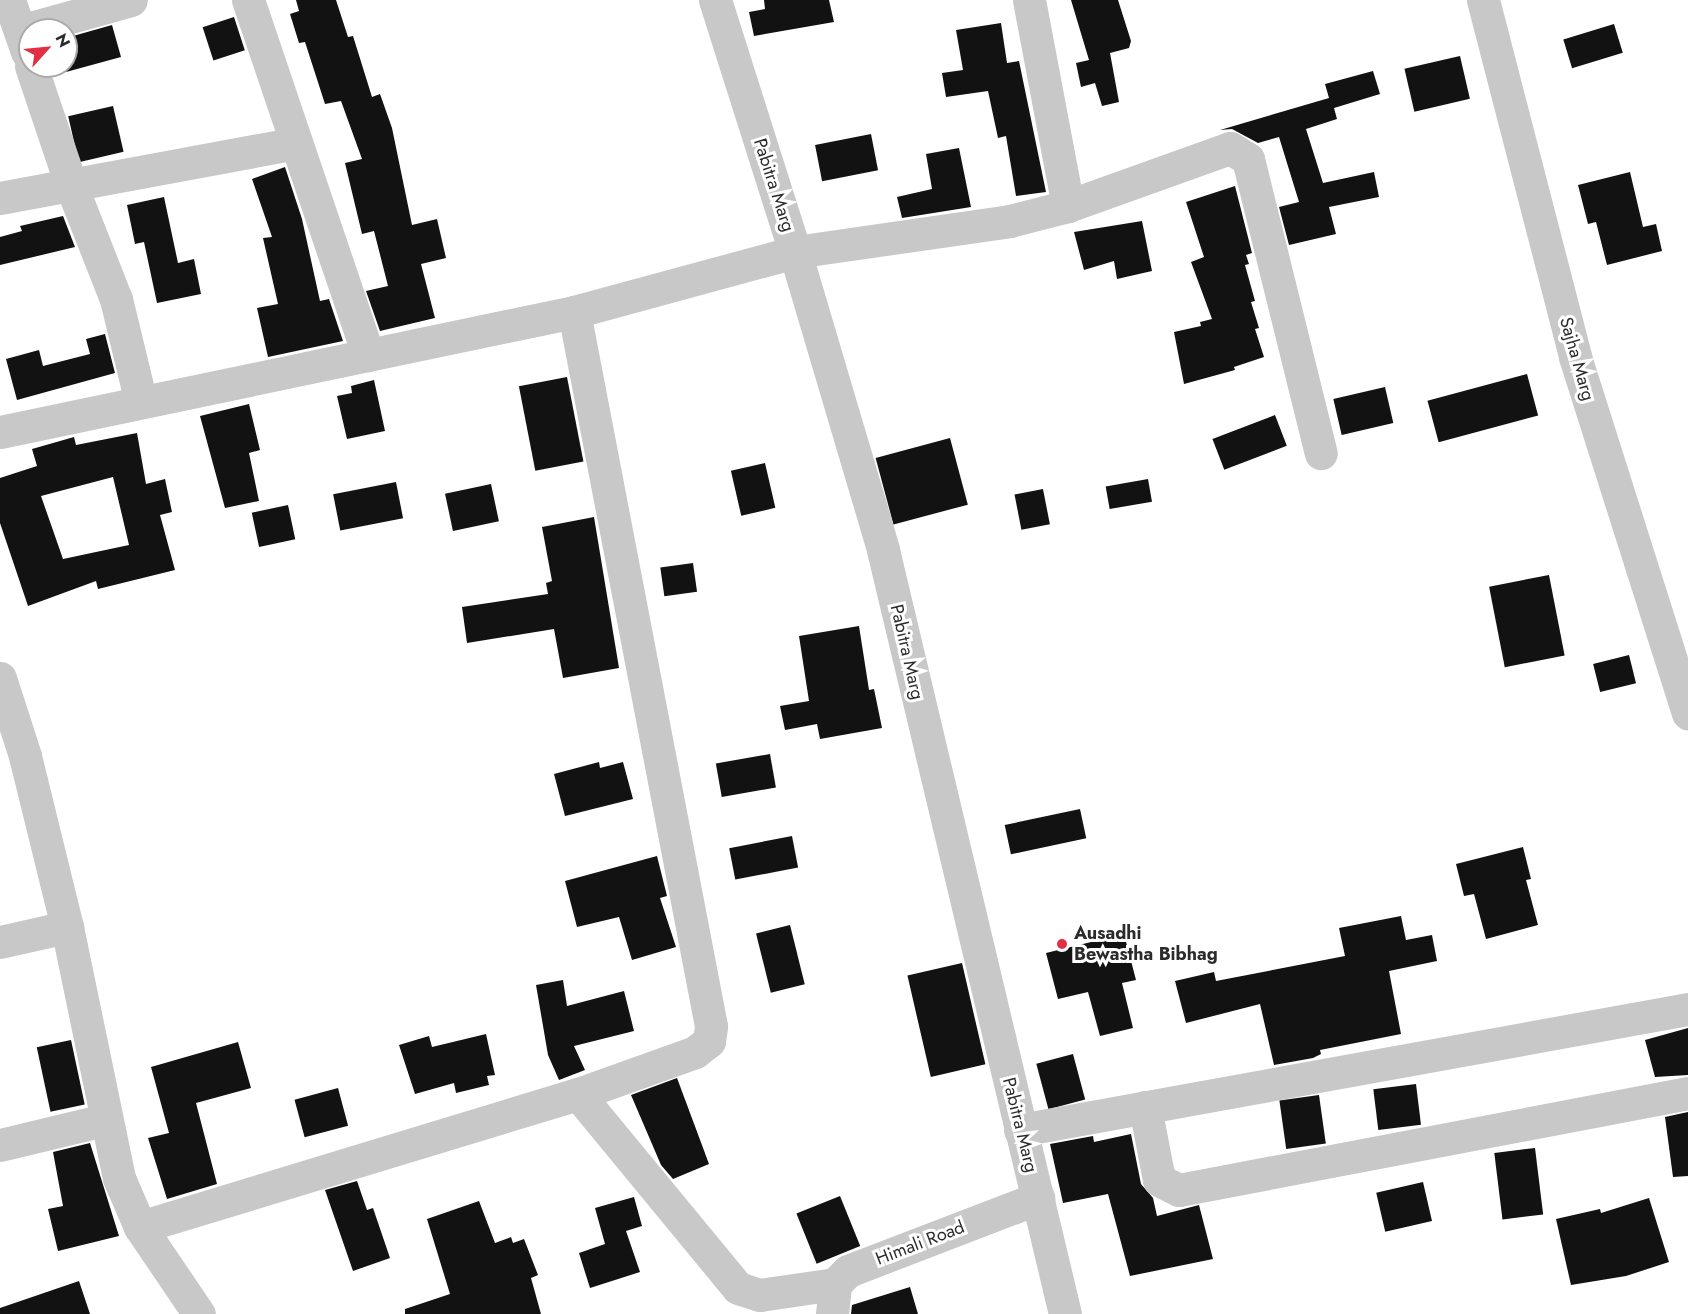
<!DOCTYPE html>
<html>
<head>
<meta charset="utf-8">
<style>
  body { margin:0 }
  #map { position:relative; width:1688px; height:1314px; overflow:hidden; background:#fff; font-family:Jost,sans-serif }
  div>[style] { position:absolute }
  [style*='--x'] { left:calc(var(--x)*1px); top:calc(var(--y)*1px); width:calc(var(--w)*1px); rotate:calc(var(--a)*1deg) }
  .building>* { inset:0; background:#121212; transform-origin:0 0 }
  .minor>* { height:33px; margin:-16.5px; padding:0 16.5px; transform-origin:16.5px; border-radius:16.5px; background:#c8c8c8 }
  .dots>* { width:16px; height:16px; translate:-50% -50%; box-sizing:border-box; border:3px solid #fff; border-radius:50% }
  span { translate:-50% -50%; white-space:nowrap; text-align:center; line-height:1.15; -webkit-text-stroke:6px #fff; paint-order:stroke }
  .street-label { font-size:18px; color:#2b2b2b }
  .poi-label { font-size:18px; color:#2b2b2b; font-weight:700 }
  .left { translate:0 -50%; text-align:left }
  .north { position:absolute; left:18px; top:18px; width:60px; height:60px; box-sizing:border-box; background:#fff; border:2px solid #aaa; border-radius:50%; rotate:63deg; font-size:16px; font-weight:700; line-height:24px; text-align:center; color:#2b2b2b }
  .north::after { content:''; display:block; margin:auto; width:21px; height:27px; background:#e12f44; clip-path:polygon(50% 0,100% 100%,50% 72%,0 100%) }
</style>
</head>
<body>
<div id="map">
  <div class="building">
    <div style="clip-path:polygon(296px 0,336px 0,348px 37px,353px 36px,372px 97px,380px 94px,392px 128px,412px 225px,437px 219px,446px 258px,421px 264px,435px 318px,380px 331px,366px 291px,388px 286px,374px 231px,362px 234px,345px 163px,362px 159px,341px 101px,325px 104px,305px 42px,299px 43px,290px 14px,299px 11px)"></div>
    <div style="clip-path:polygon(764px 0,829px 0,834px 22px,754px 36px,749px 12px,765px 9px)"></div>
    <div style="clip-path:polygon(1071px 0,1118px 0,1131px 41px,1129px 48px,1110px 53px,1119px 102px,1102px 106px,1095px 83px,1081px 87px,1076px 63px,1089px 60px)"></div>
    <div style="left:234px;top:17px;width:35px;height:33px;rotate:72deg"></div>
    <div style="clip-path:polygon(1001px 23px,1007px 63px,1019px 61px,1046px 192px,1016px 196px,1006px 136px,998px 138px,988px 91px,946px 97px,942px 73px,963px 70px,956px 30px)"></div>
    <div style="left:1614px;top:24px;width:30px;height:53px;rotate:73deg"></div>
    <div style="clip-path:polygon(112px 25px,121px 57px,66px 72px,66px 38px)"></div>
    <div style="left:1460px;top:56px;width:44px;height:57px;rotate:77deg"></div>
    <div style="clip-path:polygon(1373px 71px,1380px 94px,1334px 108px,1337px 119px,1306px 129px,1323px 183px,1374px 172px,1379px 197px,1329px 207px,1336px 234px,1289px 245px,1279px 207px,1299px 202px,1279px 137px,1258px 143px,1232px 129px,1220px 130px,1329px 98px,1325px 84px)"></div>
    <div style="left:113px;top:106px;width:47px;height:46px;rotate:77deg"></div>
    <div style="left:871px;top:134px;width:37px;height:57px;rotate:79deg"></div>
    <div style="clip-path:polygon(959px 148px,971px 207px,902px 218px,897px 197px,932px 189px,926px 154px)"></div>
    <div style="clip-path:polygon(285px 167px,302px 219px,320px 301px,329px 299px,343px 341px,268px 357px,257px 308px,278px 304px,263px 238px,272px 237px,252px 179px)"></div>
    <div style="clip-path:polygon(1630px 172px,1643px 227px,1656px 224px,1662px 251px,1607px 265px,1596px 222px,1588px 224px,1578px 185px)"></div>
    <div style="clip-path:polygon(1235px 186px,1252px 253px,1246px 255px,1249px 264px,1245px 265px,1255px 301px,1251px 302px,1259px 328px,1255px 329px,1264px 357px,1234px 367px,1235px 370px,1184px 384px,1174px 332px,1201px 326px,1200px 322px,1212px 319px,1191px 262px,1204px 257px,1186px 202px)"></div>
    <div style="clip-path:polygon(164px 197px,178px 263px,194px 259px,201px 294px,157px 303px,144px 242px,135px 244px,127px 205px)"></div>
    <div style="clip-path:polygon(63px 216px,75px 247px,0 265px,0 237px,22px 231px,20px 226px)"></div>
    <div style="clip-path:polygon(1142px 221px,1152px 271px,1117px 279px,1114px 261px,1084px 270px,1074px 232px)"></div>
    <div style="clip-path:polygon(105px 334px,115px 373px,17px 400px,6px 359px,39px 350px,43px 366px,90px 354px,86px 339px)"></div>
    <div style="left:1527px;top:374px;width:43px;height:103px;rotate:75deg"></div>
    <div style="left:567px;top:377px;width:86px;height:49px;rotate:79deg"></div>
    <div style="clip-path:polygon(374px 380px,385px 431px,347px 439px,337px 396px,352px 393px,351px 386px)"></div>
    <div style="left:1385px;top:387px;width:37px;height:53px;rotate:77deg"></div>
    <div style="clip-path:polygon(249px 404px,260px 450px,249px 453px,259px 501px,225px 508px,200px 416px)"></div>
    <div style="left:1275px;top:415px;width:33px;height:67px;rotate:69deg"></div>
    <div style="clip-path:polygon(evenodd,137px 433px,146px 484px,165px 479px,172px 512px,160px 515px,175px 570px,98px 589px,96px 581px,28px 606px,0 523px,0 478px,37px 466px,32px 449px,74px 437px,76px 445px,137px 433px,113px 477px,129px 545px,63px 559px,41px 496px,113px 477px)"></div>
    <div style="left:950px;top:438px;width:69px;height:77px;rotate:75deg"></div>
    <div style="left:765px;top:463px;width:46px;height:35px;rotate:77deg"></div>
    <div style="left:1148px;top:479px;width:23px;height:43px;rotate:80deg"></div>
    <div style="left:396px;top:482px;width:37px;height:64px;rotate:79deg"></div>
    <div style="left:491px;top:484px;width:38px;height:47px;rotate:78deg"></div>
    <div style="left:1043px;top:489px;width:36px;height:29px;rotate:79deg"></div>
    <div style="left:288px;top:505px;width:35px;height:37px;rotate:78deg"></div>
    <div style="clip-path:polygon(594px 517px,619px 668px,563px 678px,554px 629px,467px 643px,462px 607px,548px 594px,546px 583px,552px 581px,542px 527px)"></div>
    <div style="left:693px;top:563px;width:29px;height:33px;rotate:82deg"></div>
    <div style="left:1549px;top:575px;width:82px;height:61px;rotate:79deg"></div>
    <div style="clip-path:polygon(859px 626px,869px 690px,874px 689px,882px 728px,820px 739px,817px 724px,785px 730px,780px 706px,809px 701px,799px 636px)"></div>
    <div style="left:1629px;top:655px;width:29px;height:37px;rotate:76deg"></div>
    <div style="left:770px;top:754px;width:34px;height:55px;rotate:80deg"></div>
    <div style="clip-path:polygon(599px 762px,600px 768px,623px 762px,633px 799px,565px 816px,554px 774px)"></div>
    <div style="left:1080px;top:809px;width:30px;height:77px;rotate:78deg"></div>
    <div style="left:792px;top:836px;width:32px;height:64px;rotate:79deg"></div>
    <div style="clip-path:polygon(1523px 847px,1531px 879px,1526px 880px,1538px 925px,1486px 939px,1474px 894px,1464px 896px,1456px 864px)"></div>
    <div style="clip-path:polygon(657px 856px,667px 896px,660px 898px,676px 947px,632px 960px,619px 917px,577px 927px,565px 881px)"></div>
    <div style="clip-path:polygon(1401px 916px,1406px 940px,1432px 935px,1437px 961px,1389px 971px,1401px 1034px,1320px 1050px,1321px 1054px,1313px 1058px,1274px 1065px,1260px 1004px,1186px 1023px,1175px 981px,1214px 972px,1216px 981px,1345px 956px,1339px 928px)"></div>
    <div style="left:790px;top:925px;width:61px;height:35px;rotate:76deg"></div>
    <div style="clip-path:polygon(1124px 934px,1136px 980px,1122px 983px,1133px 1028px,1100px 1036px,1088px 992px,1058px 999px,1046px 953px)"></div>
    <div style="left:962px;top:963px;width:104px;height:56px;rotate:77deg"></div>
    <div style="clip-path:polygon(563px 980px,567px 1006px,624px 991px,634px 1031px,574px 1046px,585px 1070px,559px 1080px,548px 1055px,536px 985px)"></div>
    <div style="clip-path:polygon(1688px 1028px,1688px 1075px,1655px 1077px,1645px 1040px)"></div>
    <div style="clip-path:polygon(486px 1034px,495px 1075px,487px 1076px,489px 1085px,456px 1093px,454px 1083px,415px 1094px,399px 1045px,429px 1036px,432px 1047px)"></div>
    <div style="left:71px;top:1040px;width:66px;height:35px;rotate:78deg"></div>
    <div style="clip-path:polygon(238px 1042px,251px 1088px,196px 1103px,217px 1184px,167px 1199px,148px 1138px,169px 1133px,151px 1067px)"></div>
    <div style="left:1073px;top:1054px;width:47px;height:38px;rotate:75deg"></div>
    <div style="clip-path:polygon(677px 1078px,709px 1164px,673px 1179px,661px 1165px,631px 1095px)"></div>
    <div style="left:1416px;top:1084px;width:41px;height:43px;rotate:83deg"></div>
    <div style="left:338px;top:1088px;width:39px;height:45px;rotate:75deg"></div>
    <div style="left:1319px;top:1095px;width:49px;height:40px;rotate:82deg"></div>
    <div style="clip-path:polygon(1688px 1112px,1688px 1176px,1673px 1177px,1665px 1117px)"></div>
    <div style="clip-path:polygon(1131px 1134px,1141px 1184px,1153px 1198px,1157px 1216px,1199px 1205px,1213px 1259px,1130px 1276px,1108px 1194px,1063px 1203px,1050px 1144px,1093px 1136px,1094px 1142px)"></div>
    <div style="clip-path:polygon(90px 1143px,119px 1236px,58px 1251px,48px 1209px,63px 1206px,53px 1152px)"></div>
    <div style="left:1535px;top:1148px;width:67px;height:41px;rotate:83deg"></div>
    <div style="clip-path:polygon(357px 1181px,367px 1210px,373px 1208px,390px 1258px,353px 1271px,325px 1190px)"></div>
    <div style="left:1423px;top:1182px;width:40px;height:48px;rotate:77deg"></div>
    <div style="left:840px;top:1196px;width:54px;height:47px;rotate:68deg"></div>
    <div style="clip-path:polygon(634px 1197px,642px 1226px,626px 1231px,640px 1272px,590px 1288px,579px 1253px,605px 1244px,595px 1208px)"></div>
    <div style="clip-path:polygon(1649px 1198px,1669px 1262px,1626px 1276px,1571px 1285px,1556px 1219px,1600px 1209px,1601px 1213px)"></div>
    <div style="clip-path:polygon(479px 1201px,495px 1243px,511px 1237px,513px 1243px,524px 1239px,538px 1275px,531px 1278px,541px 1314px,405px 1314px,405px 1309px,450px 1294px,427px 1219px)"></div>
    <div style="clip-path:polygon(79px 1281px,90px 1314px,0 1314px,0 1308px)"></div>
    <div style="clip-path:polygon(910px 1287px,918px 1314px,851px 1314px,852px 1305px)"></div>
  </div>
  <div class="minor">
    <div style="--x:9;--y:0;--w:55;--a:70.9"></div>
    <div style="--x:248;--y:0;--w:375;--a:71.3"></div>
    <div style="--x:715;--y:0;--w:264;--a:72.4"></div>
    <div style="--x:795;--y:252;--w:311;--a:73.5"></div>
    <div style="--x:883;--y:550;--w:785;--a:76.6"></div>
    <div style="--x:1029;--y:0;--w:210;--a:79.3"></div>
    <div style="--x:1483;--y:0;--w:369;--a:75.5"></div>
    <div style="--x:1575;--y:357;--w:374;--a:72.4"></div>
    <div style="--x:20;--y:31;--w:115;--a:-15.6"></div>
    <div style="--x:31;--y:66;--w:126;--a:71.4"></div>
    <div style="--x:71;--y:185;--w:123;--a:68.5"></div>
    <div style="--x:116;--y:299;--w:106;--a:76.4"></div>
    <div style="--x:0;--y:198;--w:301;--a:-10.5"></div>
    <div style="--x:0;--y:432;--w:586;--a:-11.81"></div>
    <div style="--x:574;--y:312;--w:229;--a:-15.2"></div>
    <div style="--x:795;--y:252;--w:217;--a:-8.2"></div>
    <div style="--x:1010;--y:221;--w:60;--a:-14.5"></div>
    <div style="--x:1068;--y:206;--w:172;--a:-19.7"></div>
    <div style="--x:1230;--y:148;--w:21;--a:31"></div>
    <div style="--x:1248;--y:159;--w:303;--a:76.1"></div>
    <div style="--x:0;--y:678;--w:82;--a:72.2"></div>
    <div style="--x:25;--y:756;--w:176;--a:76.2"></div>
    <div style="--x:67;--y:927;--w:256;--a:78.3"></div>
    <div style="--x:119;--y:1178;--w:53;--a:66.8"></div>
    <div style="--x:140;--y:1227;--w:105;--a:55.9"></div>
    <div style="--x:0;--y:942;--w:69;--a:-12.6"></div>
    <div style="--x:578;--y:1094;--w:251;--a:50.5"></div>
    <div style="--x:738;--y:1288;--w:23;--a:18"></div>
    <div style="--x:760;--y:1295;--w:76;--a:-8.3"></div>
    <div style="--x:1145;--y:1107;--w:74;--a:79.1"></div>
    <div style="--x:1159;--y:1180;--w:22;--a:27"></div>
    <div style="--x:1179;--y:1190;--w:518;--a:-10.79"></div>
    <div style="--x:1020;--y:1130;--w:679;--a:-10.27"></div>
    <div style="--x:0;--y:1145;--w:107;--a:-13.5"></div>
    <div style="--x:140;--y:1227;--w:458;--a:-16.9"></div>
    <div style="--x:578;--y:1094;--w:124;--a:-19.7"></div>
    <div style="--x:695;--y:1052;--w:18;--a:-38"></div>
    <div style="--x:709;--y:1041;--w:15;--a:-82"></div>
    <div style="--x:711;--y:1026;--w:727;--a:-100.86"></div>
    <div style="--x:832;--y:1314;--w:30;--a:-84"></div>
    <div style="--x:835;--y:1284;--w:18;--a:-45"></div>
    <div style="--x:848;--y:1271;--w:204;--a:-21"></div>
  </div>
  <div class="dots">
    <div style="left:1062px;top:944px;background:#e12f44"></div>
  </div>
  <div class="street-label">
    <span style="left:774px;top:185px;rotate:72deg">Pabitra Marg</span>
    <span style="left:1577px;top:359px;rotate:74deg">Sajha Marg</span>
    <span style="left:907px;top:652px;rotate:77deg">Pabitra Marg</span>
    <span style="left:1020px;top:1125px;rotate:76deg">Pabitra Marg</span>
    <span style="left:920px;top:1243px;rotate:-21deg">Himali Road</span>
  </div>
  <div class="poi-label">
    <span class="left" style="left:1074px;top:944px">Ausadhi<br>Bewastha Bibhag</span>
  </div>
  <div class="north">N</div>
</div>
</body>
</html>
